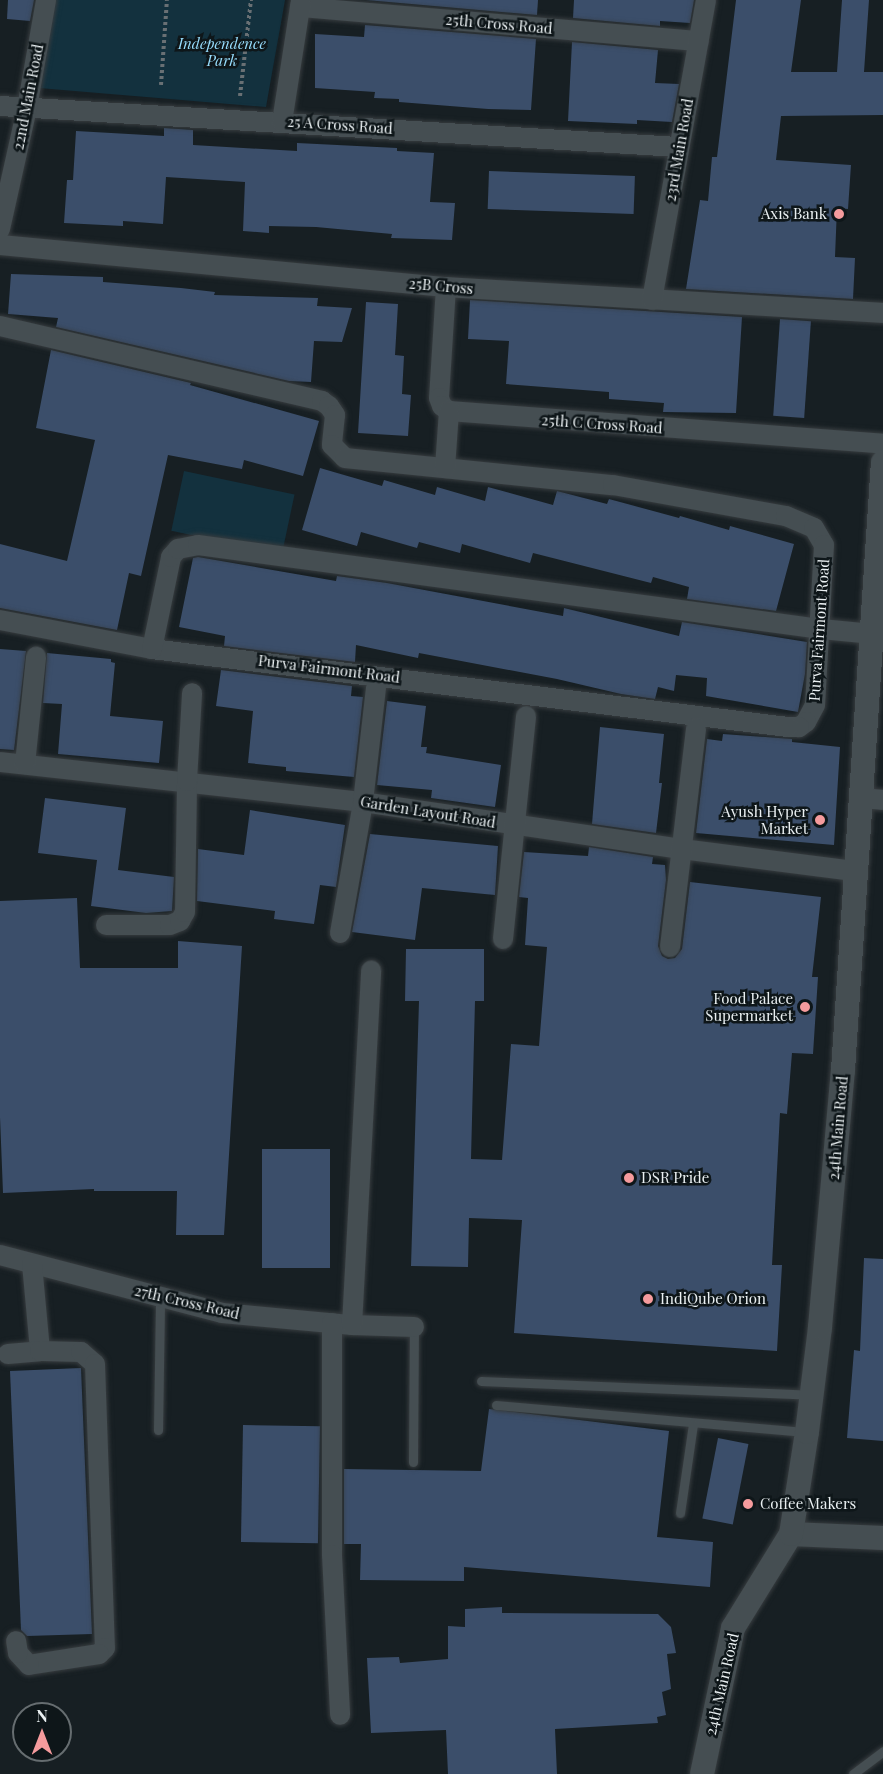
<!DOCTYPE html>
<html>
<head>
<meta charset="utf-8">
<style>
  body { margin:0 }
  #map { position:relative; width:883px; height:1774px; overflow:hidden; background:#171f23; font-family:"Playfair Display",serif }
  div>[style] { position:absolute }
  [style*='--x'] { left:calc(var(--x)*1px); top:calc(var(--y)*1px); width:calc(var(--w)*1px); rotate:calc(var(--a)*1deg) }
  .green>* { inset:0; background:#13313e; transform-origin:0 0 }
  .building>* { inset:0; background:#3b4e6a; transform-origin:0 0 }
  .path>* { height:4px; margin-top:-2px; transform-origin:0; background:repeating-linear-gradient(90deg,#697074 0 3px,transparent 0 6px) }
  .roads { filter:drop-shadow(0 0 2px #373c3f) drop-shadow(0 0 2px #373c3f) }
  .service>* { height:9px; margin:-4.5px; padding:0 4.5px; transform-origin:4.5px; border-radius:4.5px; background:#454e52 }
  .minor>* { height:20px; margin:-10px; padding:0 10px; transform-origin:10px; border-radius:10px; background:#454e52 }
  .tertiary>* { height:24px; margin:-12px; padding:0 12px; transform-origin:12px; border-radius:12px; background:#454e52 }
  .dots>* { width:16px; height:16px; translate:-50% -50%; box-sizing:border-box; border:3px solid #0e1619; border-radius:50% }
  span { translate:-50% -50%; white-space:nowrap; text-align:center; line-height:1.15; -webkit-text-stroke:5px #0e1619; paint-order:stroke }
  .street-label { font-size:15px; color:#eaf0f2 }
  .park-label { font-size:15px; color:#97ddfd; font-style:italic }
  .poi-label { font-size:15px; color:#eaf0f2 }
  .right { translate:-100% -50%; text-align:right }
  .left { translate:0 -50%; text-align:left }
  .north { position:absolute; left:12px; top:1702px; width:60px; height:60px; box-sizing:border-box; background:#0e1619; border:2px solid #666d70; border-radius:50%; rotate:0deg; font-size:16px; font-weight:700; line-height:24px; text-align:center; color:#eaf0f2 }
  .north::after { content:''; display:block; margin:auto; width:21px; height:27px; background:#f59b9d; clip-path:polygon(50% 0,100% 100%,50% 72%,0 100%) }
</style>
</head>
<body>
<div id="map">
  <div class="green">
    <div style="clip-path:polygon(54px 0,285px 0,266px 107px,39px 88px)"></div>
    <div style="left:184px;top:471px;width:113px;height:61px;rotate:12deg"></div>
  </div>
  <div class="building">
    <div style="clip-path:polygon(8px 0,34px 0,30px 21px,7px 19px)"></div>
    <div style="clip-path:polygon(366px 0,538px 0,537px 15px)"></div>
    <div style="clip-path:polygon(574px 0,694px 0,690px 23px,660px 21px,660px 26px,573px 18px)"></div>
    <div style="clip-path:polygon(736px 0,801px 0,791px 72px,837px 72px,842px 0,869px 0,864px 72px,883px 72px,883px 115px,781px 116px,776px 160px,851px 165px,848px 209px,837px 208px,835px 257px,855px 258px,853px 299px,686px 289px,700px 200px,708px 201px,712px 157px,717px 157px)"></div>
    <div style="clip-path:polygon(365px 25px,536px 39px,531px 110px,488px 109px,399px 102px,399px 99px,374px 98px,375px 92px,315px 88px,315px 34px,364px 37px)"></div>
    <div style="clip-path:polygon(572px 42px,658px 50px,655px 83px,679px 84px,672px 122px,637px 120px,637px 124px,568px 121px)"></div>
    <div style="clip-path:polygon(164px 128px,193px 130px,193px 145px,297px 151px,297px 143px,397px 148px,397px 151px,434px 153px,430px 202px,455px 203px,452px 240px,391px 238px,392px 234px,316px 227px,269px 226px,269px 233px,243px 231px,245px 182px,166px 177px,163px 224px,123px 221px,123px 226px,64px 223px,67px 180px,73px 180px,76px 131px,164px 136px)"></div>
    <div style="left:489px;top:171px;width:146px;height:38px;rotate:2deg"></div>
    <div style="clip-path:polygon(11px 274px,103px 277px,103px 282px,181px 288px,215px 292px,214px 295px,318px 298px,317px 306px,352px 308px,342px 342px,314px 341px,311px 382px,289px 381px,56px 327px,58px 318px,8px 314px)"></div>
    <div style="clip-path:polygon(470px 300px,742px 317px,736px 413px,663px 412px,664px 403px,609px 399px,609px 392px,506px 384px,509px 341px,468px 339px)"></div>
    <div style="clip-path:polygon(366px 302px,398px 304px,395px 355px,404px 356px,402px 394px,411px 395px,408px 436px,358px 433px)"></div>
    <div style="left:780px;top:319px;width:31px;height:97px;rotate:4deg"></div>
    <div style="clip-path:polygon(51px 350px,191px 383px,190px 385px,319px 421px,303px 476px,244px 460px,242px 469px,168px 455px,141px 576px,129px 573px,117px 630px,0 608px,0 544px,67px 561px,95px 440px,36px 428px)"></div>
    <div style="clip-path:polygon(320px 468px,382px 486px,384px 480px,435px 495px,437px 487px,485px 501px,488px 487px,553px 505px,557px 491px,607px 504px,609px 499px,679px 518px,680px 516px,729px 530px,730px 526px,794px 544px,776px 611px,687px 599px,689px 587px,653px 577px,651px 583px,533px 553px,530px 563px,462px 544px,460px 553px,419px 542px,417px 548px,361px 532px,357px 546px,302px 530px)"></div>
    <div style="clip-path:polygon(198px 557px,336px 581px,337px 576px,387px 583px,563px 616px,564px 608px,679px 636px,682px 622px,807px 642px,805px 674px,798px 712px,706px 696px,707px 678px,676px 675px,674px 691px,658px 687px,655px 699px,621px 694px,557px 679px,419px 653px,418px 658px,356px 645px,355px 662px,224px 646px,225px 636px,179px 627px,193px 558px)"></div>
    <div style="clip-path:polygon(0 649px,26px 651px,14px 750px,0 749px)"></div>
    <div style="clip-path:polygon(47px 653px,111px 659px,111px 662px,115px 663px,110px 716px,163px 721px,159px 763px,58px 754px,62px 704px,43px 703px)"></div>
    <div style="clip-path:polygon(221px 670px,352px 686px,351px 696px,363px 697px,354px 777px,286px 771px,286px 767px,248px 763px,253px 711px,216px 706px)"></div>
    <div style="clip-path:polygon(387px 701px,426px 706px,421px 747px,427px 747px,426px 753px,501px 765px,495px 807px,431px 798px,432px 790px,377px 785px)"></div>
    <div style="clip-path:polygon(600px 727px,664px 734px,659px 783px,662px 783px,656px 833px,592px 824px)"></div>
    <div style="clip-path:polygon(723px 734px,792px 739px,792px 742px,840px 747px,834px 845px,696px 833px,707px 739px,722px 741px)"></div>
    <div style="clip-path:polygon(45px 798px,126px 808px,118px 870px,174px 877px,172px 911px,146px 913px,91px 906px,97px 860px,38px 853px)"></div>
    <div style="clip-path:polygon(250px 810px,345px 825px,336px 887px,320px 885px,314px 924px,274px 919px,275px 911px,197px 901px,198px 849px,244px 855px)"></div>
    <div style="clip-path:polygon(370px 834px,498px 846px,495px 895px,422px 888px,415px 940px,352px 932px)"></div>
    <div style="clip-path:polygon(589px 847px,653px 857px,652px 864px,665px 865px,666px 880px,658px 946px,662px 956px,668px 959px,675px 958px,682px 949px,690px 882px,821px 897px,812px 977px,818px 977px,813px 1054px,792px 1053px,787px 1114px,780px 1113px,772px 1265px,782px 1265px,777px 1351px,514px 1333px,522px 1220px,469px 1218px,468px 1267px,411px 1266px,419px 1001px,405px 1001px,406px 949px,484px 949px,484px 1001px,475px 1001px,471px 1159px,502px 1160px,511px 1044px,539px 1046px,547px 947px,525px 945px,528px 898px,519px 897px,524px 852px,588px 856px)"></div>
    <div style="clip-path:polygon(77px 898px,80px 968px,178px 968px,178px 941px,242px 946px,224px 1235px,176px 1235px,177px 1191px,94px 1191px,94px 1189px,3px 1193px,0 1117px,0 901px)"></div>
    <div style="left:262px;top:1149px;width:68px;height:119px"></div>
    <div style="clip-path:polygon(864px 1258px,883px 1259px,883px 1441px,847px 1438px,854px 1350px,860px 1351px)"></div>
    <div style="clip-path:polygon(81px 1368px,92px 1634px,27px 1636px,21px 1630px,10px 1371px)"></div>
    <div style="clip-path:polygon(489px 1409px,669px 1431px,657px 1537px,713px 1542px,710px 1587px,464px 1567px,464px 1581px,360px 1580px,361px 1544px,344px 1544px,344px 1469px,481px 1471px)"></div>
    <div style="left:243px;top:1425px;width:77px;height:117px;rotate:1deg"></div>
    <div style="left:718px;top:1438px;width:31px;height:82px;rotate:11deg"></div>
    <div style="clip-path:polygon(502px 1607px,502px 1613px,658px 1614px,671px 1627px,676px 1653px,667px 1654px,671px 1689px,662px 1692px,666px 1715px,657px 1717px,658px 1723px,555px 1729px,557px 1774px,448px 1774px,446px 1730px,371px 1733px,367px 1658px,399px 1657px,400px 1663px,448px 1659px,448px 1626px,465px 1627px,465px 1609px)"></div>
  </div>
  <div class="path">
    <div style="--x:161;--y:85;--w:85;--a:-86"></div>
    <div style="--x:240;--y:96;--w:97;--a:-83.5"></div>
  </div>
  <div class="roads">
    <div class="service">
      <div style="--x:481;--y:1381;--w:330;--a:2.4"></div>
      <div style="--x:496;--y:1405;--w:310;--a:5"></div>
      <div style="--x:158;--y:1430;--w:134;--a:-89.1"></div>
      <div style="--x:413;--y:1462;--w:135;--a:-89.6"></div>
      <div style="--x:680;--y:1513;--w:90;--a:-81.7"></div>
      <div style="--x:853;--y:1774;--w:38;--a:-37"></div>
    </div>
    <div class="minor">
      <div style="--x:300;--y:7;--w:400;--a:4.9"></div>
      <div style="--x:0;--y:106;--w:680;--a:3.46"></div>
      <div style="--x:282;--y:122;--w:123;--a:-81.1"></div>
      <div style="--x:0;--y:229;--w:124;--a:-77.4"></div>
      <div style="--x:27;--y:108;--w:110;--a:-80"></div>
      <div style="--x:0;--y:245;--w:448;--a:5.4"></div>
      <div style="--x:446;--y:287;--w:438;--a:3.4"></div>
      <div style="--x:446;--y:287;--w:111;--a:93.6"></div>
      <div style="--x:439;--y:398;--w:9;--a:69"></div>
      <div style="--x:442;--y:406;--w:9;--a:36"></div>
      <div style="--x:449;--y:411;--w:435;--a:4.3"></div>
      <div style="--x:652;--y:300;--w:305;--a:-79.8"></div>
      <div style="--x:0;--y:326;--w:331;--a:13.1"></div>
      <div style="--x:322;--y:401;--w:9;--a:36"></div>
      <div style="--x:329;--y:406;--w:11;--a:56"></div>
      <div style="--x:335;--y:415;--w:30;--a:96"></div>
      <div style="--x:332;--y:445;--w:18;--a:45"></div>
      <div style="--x:345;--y:458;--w:269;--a:5.8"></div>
      <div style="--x:613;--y:485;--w:176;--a:10.2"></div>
      <div style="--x:786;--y:516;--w:30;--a:23"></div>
      <div style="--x:814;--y:528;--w:20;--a:60"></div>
      <div style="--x:824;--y:545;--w:160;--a:93.2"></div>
      <div style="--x:815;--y:705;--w:19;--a:118"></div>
      <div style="--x:806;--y:722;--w:9;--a:144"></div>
      <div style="--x:799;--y:727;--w:11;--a:180"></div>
      <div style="--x:788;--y:727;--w:641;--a:-173.01"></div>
      <div style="--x:152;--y:649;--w:155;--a:-169.2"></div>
      <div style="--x:445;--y:468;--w:57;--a:-86"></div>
      <div style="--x:152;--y:649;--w:94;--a:-78.3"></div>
      <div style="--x:171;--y:557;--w:11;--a:-49"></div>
      <div style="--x:178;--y:549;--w:20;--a:-11"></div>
      <div style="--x:198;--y:545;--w:629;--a:7.68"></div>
      <div style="--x:821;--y:629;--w:52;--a:5.5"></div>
      <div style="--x:0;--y:762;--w:365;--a:6.3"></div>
      <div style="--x:363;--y:802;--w:322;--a:8.4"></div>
      <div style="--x:682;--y:849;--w:173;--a:7.3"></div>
      <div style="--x:25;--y:764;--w:108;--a:-84.1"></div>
      <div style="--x:861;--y:798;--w:22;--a:5"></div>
      <div style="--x:106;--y:925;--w:64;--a:0"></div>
      <div style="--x:170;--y:925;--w:11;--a:-22"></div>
      <div style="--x:180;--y:921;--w:10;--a:-61"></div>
      <div style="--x:185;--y:912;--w:131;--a:-89.1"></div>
      <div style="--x:187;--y:781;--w:88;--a:-86.7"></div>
      <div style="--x:340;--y:933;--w:133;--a:-80"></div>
      <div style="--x:363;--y:802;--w:115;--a:-83.5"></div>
      <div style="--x:503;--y:939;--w:224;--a:-84.1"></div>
      <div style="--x:670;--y:947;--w:220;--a:-83.2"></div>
      <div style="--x:0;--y:1255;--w:229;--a:14.6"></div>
      <div style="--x:222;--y:1313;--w:131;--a:5.3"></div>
      <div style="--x:352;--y:1325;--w:62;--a:1.8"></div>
      <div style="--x:32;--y:1264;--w:87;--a:84.7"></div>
      <div style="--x:332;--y:1323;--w:232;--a:90"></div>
      <div style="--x:332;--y:1555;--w:160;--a:87.1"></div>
      <div style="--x:352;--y:1325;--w:355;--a:-86.9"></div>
      <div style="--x:8;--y:1354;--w:32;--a:-5"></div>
      <div style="--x:40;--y:1351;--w:41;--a:1.4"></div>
      <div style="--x:81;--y:1352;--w:18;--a:41"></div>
      <div style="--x:95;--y:1364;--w:284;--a:88"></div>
      <div style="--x:105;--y:1648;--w:8;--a:135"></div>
      <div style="--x:99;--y:1654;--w:71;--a:171.1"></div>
      <div style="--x:29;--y:1665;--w:16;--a:-133"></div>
      <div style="--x:18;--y:1653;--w:12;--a:-99"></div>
    </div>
    <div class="tertiary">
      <div style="--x:791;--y:1534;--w:92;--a:2.5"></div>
      <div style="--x:702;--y:1774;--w:149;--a:-78"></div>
      <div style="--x:733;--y:1628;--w:110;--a:-58.3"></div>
      <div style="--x:791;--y:1534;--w:103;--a:-81.1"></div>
      <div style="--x:807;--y:1432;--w:106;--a:-82.9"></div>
      <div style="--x:820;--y:1327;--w:258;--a:-84.9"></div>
      <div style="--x:843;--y:1070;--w:609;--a:-86.24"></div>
    </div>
  </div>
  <div class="dots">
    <div style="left:839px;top:214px;background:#f59b9d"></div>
    <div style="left:820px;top:820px;background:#f59b9d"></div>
    <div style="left:805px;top:1007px;background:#f59b9d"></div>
    <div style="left:629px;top:1178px;background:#f59b9d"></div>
    <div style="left:648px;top:1299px;background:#f59b9d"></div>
    <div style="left:748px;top:1504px;background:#f59b9d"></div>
  </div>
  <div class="street-label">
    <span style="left:499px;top:24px;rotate:5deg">25th Cross Road</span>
    <span style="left:28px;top:97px;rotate:-79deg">22nd Main Road</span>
    <span style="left:340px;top:125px;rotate:4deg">25 A Cross Road</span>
    <span style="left:679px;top:150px;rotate:-80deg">23rd Main Road</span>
    <span style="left:441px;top:286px;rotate:5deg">25B Cross</span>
    <span style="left:602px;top:424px;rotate:4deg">25th C Cross Road</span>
    <span style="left:819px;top:630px;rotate:-86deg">Purva Fairmont Road</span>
    <span style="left:329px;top:669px;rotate:7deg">Purva Fairmont Road</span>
    <span style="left:428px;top:812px;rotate:9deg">Garden Layout Road</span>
    <span style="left:838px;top:1128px;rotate:-85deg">24th Main Road</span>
    <span style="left:187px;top:1302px;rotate:13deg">27th Cross Road</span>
    <span style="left:722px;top:1684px;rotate:-77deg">24th Main Road</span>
  </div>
  <div class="park-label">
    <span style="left:222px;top:52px">Independence<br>Park</span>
  </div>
  <div class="poi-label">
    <span class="right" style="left:827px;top:214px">Axis Bank</span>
    <span class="right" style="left:808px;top:820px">Ayush Hyper<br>Market</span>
    <span class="right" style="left:793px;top:1007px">Food Palace<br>Supermarket</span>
    <span class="left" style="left:641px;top:1178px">DSR Pride</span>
    <span class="left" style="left:660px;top:1299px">IndiQube Orion</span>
    <span class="left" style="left:760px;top:1504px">Coffee Makers</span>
  </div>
  <div class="north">N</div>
</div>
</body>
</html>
